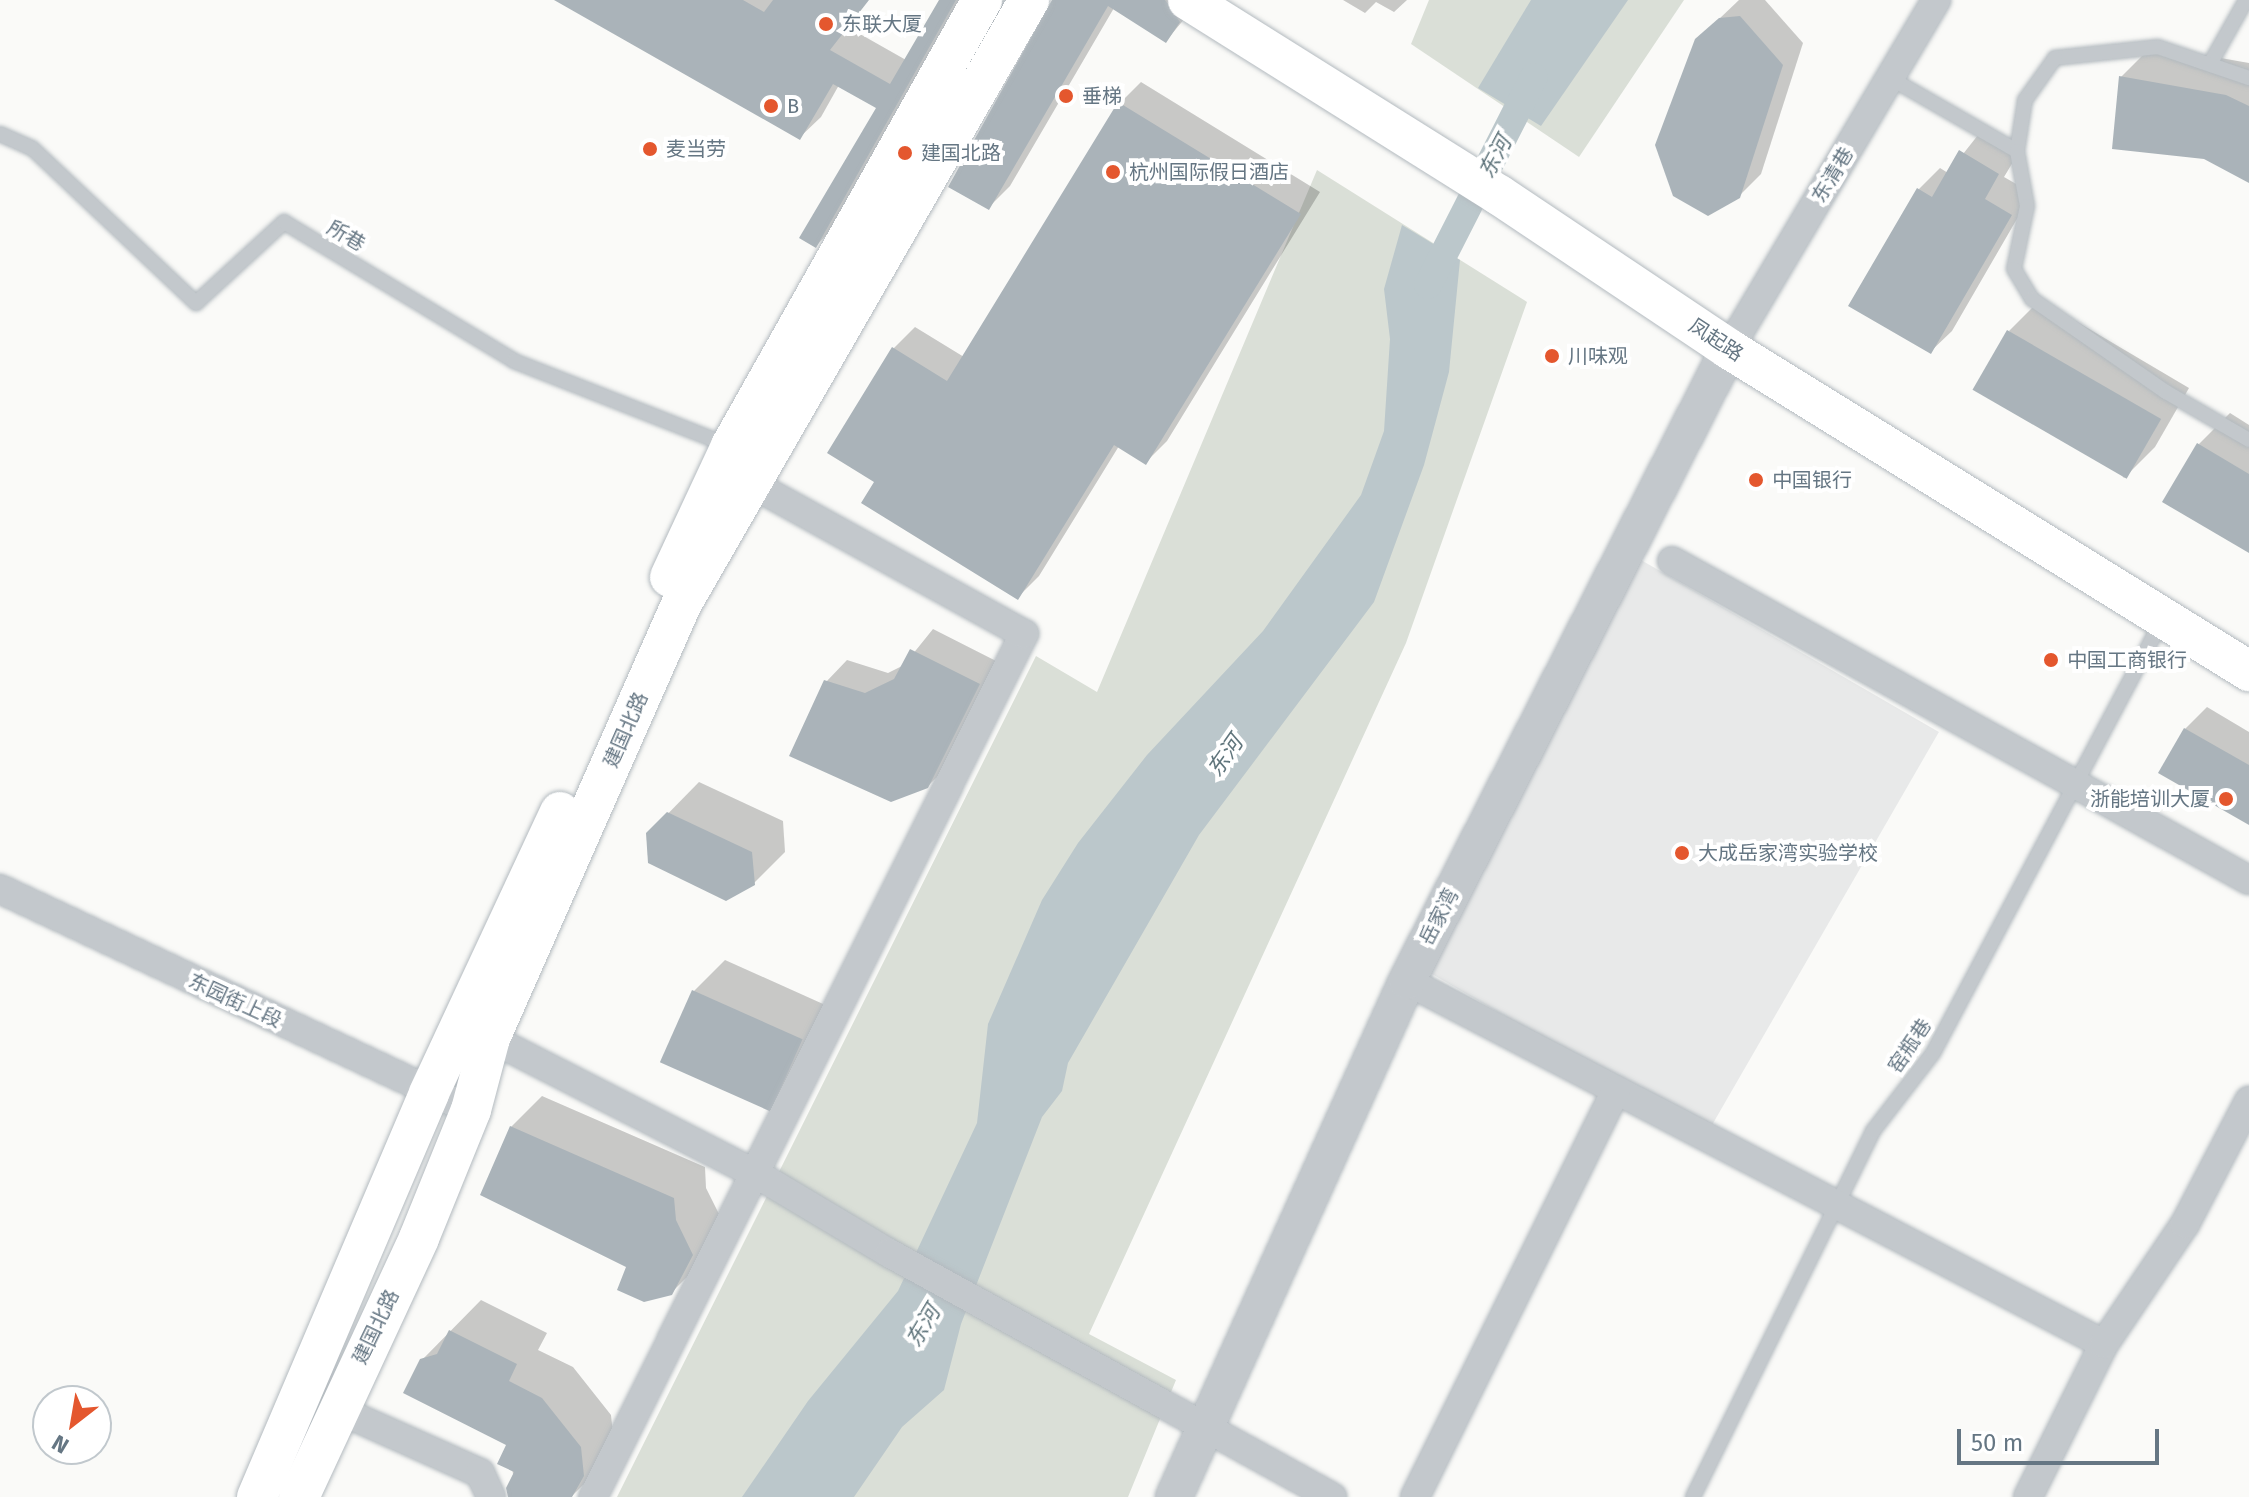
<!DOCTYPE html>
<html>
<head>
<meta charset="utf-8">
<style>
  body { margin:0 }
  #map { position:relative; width:2249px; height:1497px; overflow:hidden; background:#fafaf8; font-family:"Fira Sans","Noto Sans SC",sans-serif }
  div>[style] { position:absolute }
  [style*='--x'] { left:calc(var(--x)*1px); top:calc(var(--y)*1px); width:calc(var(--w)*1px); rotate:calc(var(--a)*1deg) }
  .built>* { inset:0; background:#e8e9e9; transform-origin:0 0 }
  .green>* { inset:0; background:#dadfd7 }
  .water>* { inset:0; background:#bbc7cb }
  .shadow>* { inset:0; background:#0003 }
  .canal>* { height:28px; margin:-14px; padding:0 14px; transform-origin:14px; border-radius:14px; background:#bbc7cb }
  .building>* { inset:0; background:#aab3b9; transform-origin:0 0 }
  .roads { filter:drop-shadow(0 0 2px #b3babf) drop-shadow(0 0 2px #b3babf) }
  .service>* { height:14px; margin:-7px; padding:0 7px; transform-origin:7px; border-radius:7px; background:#c3c8cc }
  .minor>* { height:28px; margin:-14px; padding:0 14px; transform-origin:14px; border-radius:14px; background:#c3c8cc }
  .tertiary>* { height:36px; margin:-18px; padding:0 18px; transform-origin:18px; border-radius:18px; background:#c3c8cc }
  .secondary>* { height:40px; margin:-20px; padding:0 20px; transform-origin:20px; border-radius:20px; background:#fff }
  .dots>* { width:22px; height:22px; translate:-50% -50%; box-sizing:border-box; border:4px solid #fff; border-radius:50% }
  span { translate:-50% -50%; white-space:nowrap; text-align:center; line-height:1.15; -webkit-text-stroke:8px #fff; paint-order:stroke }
  .poi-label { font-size:20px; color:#657683 }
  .left { translate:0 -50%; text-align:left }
  .right { translate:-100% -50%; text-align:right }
  .street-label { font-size:20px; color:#657683 }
  .water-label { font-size:22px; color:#60757c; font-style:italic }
  .north { position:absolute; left:32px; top:1385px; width:80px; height:80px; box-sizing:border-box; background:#fff; border:2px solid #c1c8cd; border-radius:50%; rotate:211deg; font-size:22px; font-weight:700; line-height:32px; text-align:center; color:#657683 }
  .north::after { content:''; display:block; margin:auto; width:28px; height:36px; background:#e4572e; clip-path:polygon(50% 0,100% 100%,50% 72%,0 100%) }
  .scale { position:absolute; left:1957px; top:1429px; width:202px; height:36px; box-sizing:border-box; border:4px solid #657683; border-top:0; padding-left:10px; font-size:24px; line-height:28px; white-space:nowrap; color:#657683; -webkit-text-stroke:6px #fff; paint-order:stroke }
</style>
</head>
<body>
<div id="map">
  <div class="built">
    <div style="left:1641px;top:560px;width:344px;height:463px;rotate:30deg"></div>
  </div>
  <div class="green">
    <div style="clip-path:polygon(1429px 0,1684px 0,1579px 157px,1411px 44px)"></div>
    <div style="clip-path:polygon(1317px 170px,1527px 302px,1406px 643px,1089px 1334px,1176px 1380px,1128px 1497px,617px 1497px,1036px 656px,1097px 692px)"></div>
  </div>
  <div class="water">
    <div style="clip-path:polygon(1531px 0,1628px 0,1541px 126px,1478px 88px)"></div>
    <div style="clip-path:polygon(1402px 225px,1460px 260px,1449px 372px,1424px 465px,1374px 602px,1199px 835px,1068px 1063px,1062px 1091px,1042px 1117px,961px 1324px,944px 1390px,902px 1427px,854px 1497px,742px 1497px,808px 1401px,898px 1291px,977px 1123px,988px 1024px,1042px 900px,1078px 843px,1147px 755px,1263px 631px,1361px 495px,1384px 431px,1390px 339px,1384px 289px)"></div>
  </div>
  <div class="shadow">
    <div style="clip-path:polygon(559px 0,800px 0,906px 60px,941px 0,967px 0,837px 224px,816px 246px,878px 107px,839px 85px,821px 117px,799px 138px)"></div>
    <div style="clip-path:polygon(1054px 0,1200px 0,1166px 41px,1114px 8px,1010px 186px,989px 207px)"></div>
    <div style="clip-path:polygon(1343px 0,1407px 0,1394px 12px,1376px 2px,1365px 13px)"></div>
    <div style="clip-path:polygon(1739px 0,1765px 0,1803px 43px,1761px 174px,1739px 196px,1697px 40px)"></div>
    <div style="clip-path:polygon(2152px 46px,2249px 63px,2249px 181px,2121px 77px)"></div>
    <div style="clip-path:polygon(1141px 82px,1320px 192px,1167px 441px,1146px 462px,1119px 446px,1039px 576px,1018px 597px,877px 482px,894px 348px,915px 327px,964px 357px,1120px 103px)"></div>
    <div style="clip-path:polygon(1982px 130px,2019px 152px,2004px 177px,2032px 193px,1952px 331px,1930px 352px,1919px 189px,1940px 168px,1948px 173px)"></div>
    <div style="clip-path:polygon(2040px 300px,2189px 388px,2155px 447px,2124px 478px,2009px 331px)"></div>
    <div style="clip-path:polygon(2230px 413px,2249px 425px,2249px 551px,2199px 444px)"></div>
    <div style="clip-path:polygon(933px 629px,1000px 663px,949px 765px,927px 787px,826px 682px,847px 660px,888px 673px,904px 665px)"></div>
    <div style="clip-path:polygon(2207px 707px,2249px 732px,2249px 823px,2185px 729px)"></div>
    <div style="clip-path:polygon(699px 782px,783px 821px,785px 852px,753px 884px,648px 834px)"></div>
    <div style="clip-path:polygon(725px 960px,832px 1008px,798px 1077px,766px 1108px,694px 991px)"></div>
    <div style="clip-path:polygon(542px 1096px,705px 1167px,706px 1188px,723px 1222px,703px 1261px,671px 1293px,629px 1266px,511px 1127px)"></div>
    <div style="clip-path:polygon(481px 1300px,547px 1333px,538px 1350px,573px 1367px,611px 1415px,614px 1443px,600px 1468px,571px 1497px,516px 1497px,509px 1444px,422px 1360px)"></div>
  </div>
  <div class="canal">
    <div style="--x:1428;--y:285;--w:233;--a:-63"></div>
  </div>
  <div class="building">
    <div style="clip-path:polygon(554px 0,743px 0,764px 12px,773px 0,869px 0,830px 50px,890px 84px,939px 0,956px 0,816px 248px,799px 238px,876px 108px,833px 84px,800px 140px)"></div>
    <div style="clip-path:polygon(1052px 0,1165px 0,1180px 22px,1166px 43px,1108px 6px,989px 210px,948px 187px)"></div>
    <div style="clip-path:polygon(1740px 16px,1783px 65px,1740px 198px,1708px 216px,1673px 196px,1655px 145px,1695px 39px,1719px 18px)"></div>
    <div style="clip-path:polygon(2119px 76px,2226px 95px,2249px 106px,2249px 183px,2204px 159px,2112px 149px)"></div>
    <div style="clip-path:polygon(1118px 102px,1301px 214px,1146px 465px,1114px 445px,1018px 600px,861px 503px,874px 482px,827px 453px,892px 347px,947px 381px)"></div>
    <div style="clip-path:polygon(1959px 150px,1999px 174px,1985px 199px,2012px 215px,1931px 354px,1848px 306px,1917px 188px,1932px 197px)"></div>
    <div style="left:2007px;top:330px;width:178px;height:69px;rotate:30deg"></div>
    <div style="clip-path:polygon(2197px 443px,2249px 474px,2249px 553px,2162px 502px)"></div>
    <div style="clip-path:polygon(910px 649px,980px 684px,928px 788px,891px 802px,789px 756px,824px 680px,865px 693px,894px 679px)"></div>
    <div style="clip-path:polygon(2184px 728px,2249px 765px,2249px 825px,2158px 773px)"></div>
    <div style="clip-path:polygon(667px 812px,752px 852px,755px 885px,726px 901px,648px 863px,646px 833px)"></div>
    <div style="left:692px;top:990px;width:121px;height:79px;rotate:24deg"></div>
    <div style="clip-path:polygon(510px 1126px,674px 1198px,676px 1220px,693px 1255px,672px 1295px,644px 1302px,617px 1290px,626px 1267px,480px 1195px)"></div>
    <div style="clip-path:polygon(449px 1330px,517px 1364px,509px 1381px,542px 1398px,581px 1447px,584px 1476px,572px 1497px,508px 1497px,506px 1488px,514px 1472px,497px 1464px,506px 1445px,403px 1393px,420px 1359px,437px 1354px)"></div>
  </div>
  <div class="roads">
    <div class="service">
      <div style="--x:2210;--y:64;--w:73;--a:-60.6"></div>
      <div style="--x:1890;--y:78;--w:146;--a:29.9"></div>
      <div style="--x:2249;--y:78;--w:96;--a:-161.2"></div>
      <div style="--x:2158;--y:47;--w:104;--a:173.9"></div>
      <div style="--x:2055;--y:58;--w:52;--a:125.5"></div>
      <div style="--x:2025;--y:100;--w:52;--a:98.9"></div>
      <div style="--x:2017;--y:151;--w:56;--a:79.7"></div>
      <div style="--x:2027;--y:206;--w:64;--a:101.7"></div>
      <div style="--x:2014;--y:269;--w:35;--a:59"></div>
      <div style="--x:2032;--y:299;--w:163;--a:34.8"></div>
      <div style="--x:2166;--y:392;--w:96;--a:30"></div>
      <div style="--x:0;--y:134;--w:35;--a:24"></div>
      <div style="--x:32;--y:148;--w:226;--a:43.4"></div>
      <div style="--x:196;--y:303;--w:120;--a:-42.6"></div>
      <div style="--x:284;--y:222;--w:269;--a:31.1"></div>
      <div style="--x:514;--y:361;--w:232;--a:21.5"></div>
      <div style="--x:1693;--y:1497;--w:408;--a:-63.8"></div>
      <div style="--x:1873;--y:1131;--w:98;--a:-52.4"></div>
      <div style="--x:1933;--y:1053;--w:489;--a:-62.1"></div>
    </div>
    <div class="minor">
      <div style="--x:1729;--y:349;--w:406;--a:-59.3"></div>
      <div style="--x:1672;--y:561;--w:659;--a:28.94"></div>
      <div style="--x:0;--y:889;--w:520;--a:25.14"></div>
      <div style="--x:1407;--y:981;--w:786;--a:27.51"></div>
      <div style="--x:490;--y:1038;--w:301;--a:27.1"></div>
      <div style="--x:758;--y:1175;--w:152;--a:30.8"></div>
      <div style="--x:889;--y:1253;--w:506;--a:28.85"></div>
      <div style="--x:337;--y:1409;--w:157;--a:24.1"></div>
      <div style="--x:480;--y:1473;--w:26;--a:65"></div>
      <div style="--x:593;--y:1497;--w:965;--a:-63.46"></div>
      <div style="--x:1024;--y:634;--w:312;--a:-151.1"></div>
      <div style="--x:1415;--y:1497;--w:454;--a:-63.7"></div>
      <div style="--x:2028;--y:1497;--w:171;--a:-63.6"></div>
      <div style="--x:2104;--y:1344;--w:145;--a:-56"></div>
      <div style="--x:2185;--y:1224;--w:139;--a:-62.5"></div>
    </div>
    <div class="tertiary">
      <div style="--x:1174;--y:1497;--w:566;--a:-65.7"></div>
      <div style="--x:1407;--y:981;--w:709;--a:-63"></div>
    </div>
    <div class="secondary">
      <div style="--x:1188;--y:0;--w:367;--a:32.1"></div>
      <div style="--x:1499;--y:195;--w:277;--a:33.8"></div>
      <div style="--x:1729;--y:349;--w:612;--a:31.77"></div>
      <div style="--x:670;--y:577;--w:145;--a:-65"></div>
      <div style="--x:731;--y:446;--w:512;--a:-60.63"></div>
      <div style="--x:257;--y:1497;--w:439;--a:-66.9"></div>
      <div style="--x:429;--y:1093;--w:310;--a:-65"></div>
      <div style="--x:299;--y:1497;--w:285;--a:-65.1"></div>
      <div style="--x:419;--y:1238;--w:138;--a:-67.9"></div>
      <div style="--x:471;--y:1110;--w:74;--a:-75.2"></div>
      <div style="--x:490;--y:1038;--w:475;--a:-66.2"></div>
      <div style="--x:682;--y:603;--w:696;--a:-60.08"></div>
    </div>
  </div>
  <div class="dots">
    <div style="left:826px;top:24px;background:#e4572e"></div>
    <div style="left:1066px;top:96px;background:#e4572e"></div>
    <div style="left:771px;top:106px;background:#e4572e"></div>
    <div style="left:650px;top:149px;background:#e4572e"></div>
    <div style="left:905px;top:153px;background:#e4572e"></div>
    <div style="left:1113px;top:172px;background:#e4572e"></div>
    <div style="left:1552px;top:356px;background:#e4572e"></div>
    <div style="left:1756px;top:480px;background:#e4572e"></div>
    <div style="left:2051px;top:660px;background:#e4572e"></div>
    <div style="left:2226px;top:799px;background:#e4572e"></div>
    <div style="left:1682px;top:853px;background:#e4572e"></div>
  </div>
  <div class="poi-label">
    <span class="left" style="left:842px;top:24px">东联大厦</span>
    <span class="left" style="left:1082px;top:96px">垂梯</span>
    <span class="left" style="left:787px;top:106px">B</span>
    <span class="left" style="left:666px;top:149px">麦当劳</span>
    <span class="left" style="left:921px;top:153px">建国北路</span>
    <span class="left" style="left:1129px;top:172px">杭州国际假日酒店</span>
    <span class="left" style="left:1568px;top:356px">川味观</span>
    <span class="left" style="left:1772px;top:480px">中国银行</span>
    <span class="left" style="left:2067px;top:660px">中国工商银行</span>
    <span class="right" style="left:2210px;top:799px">浙能培训大厦</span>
    <span class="left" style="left:1698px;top:853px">大成岳家湾实验学校</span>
  </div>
  <div class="street-label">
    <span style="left:1833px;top:175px;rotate:-59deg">东清巷</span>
    <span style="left:346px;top:236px;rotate:31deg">所巷</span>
    <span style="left:1716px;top:340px;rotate:33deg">凤起路</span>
    <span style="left:626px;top:730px;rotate:-66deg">建国北路</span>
    <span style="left:1439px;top:917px;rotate:-63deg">岳家湾</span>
    <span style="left:235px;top:1001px;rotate:25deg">东园街上段</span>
    <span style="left:1910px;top:1046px;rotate:-56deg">窑瓶巷</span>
    <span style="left:376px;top:1327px;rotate:-64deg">建国北路</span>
  </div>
  <div class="water-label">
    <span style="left:1495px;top:157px;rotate:-62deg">东河</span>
    <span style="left:1225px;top:756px;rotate:-55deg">东河</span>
    <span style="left:923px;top:1326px;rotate:-59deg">东河</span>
  </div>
  <div class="north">N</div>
  <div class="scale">50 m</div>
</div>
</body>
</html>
